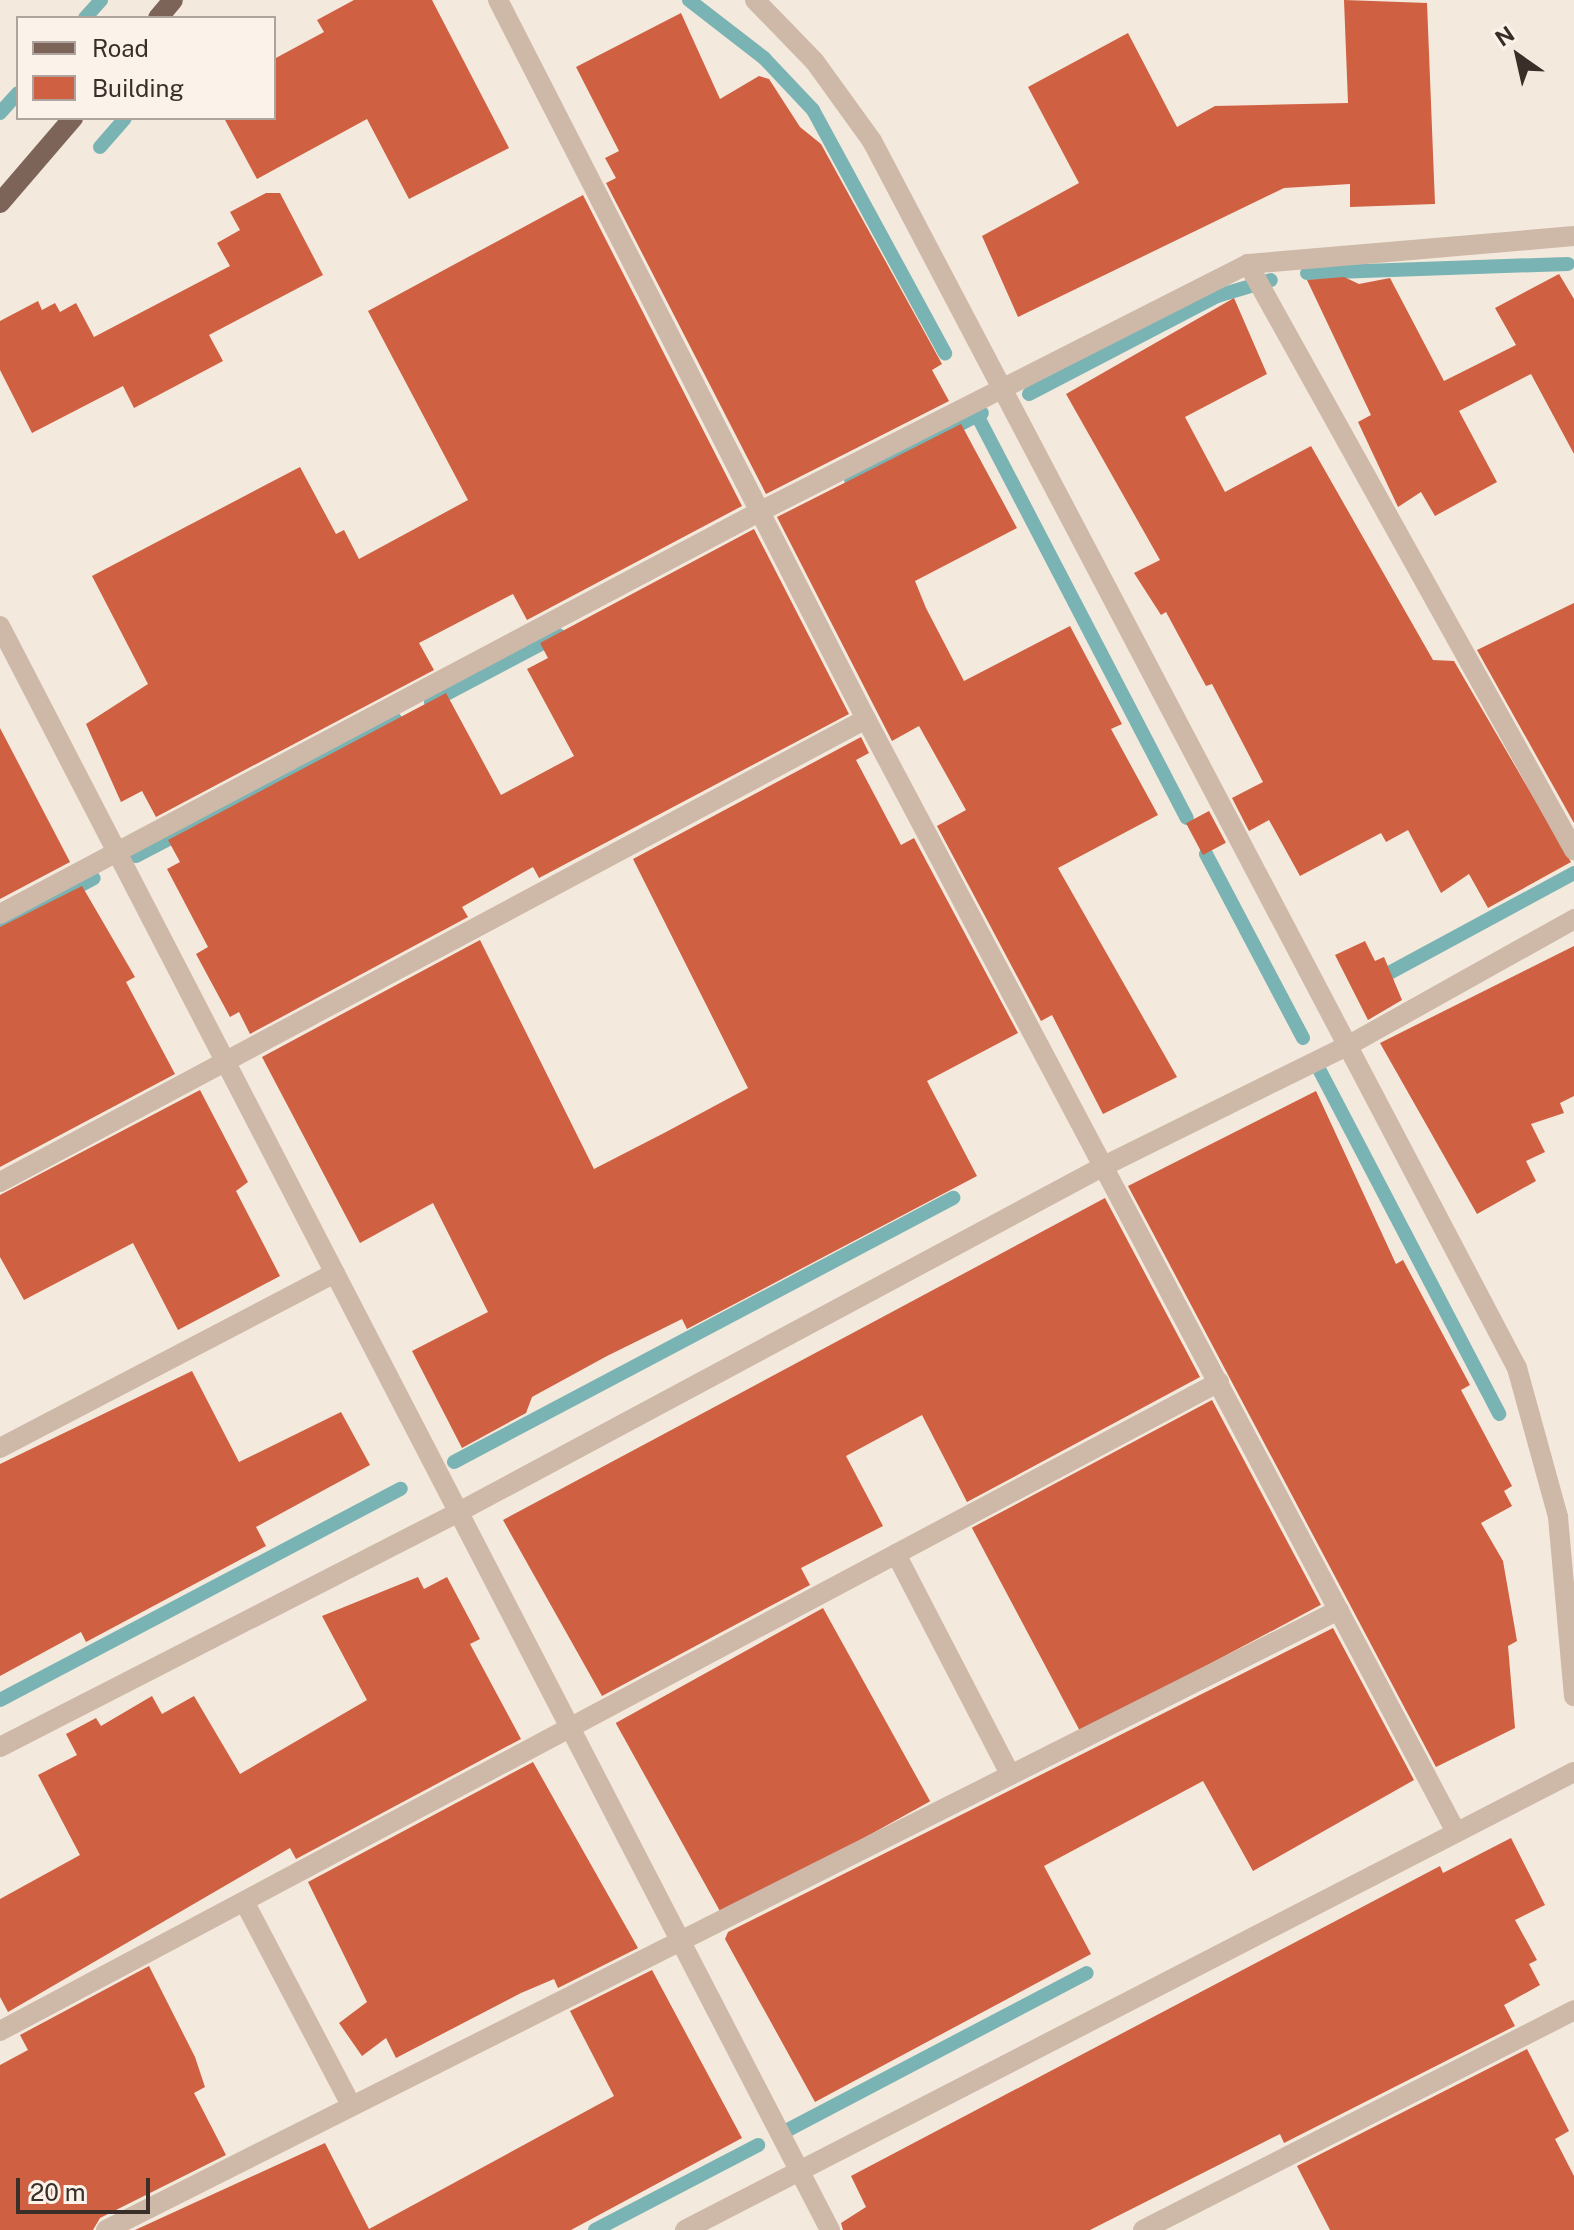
<!DOCTYPE html>
<html>
<head>
<meta charset="utf-8">
<style>
  body { margin:0 }
  #map { position:relative; width:1574px; height:2230px; overflow:hidden; background:#f4e9dd; font-family:"Public Sans",sans-serif }
  div>[style] { position:absolute }
  [style*='--x'] { left:calc(var(--x)*1px); top:calc(var(--y)*1px); width:calc(var(--w)*1px); rotate:calc(var(--a)*1deg) }
  .stream>* { height:14px; margin:-7px; padding:0 7px; transform-origin:7px; border-radius:7px; background:#7ab3b4 }
  .building>* { inset:0; background:#cf6041; transform-origin:0 0 }
  .street>* { height:20px; margin:-10px; padding:0 10px; transform-origin:10px; border-radius:10px; background:#ceb8a8 }
  .primary>* { height:20px; margin:-10px; padding:0 10px; transform-origin:10px; border-radius:10px; background:#7d6459 }
  span { translate:-50% -50%; white-space:nowrap; text-align:center; line-height:1.15; -webkit-text-stroke:6px #fbf3ea; paint-order:stroke }
  .legend { position:absolute; left:16px; top:16px; width:260px; height:104px; box-sizing:border-box; background:#fbf3ea; border:2px solid #aea49d; margin:0; padding:10px 14px; list-style:none; font-size:24px; color:#3a2e29 }
  .legend li { display:flex; align-items:center; gap:16px; height:40px }
  .legend b { width:40px; border:2px solid #aea49d }
  .north { position:absolute; left:1478px; top:16px; width:80px; height:80px; -webkit-text-stroke:6px #fbf3ea; paint-order:stroke; rotate:326deg; font-size:22px; font-weight:700; line-height:32px; text-align:center; color:#3a2e29 }
  .north::after { content:''; display:block; margin:auto; width:28px; height:36px; background:#3a2e29; clip-path:polygon(50% 0,100% 100%,50% 72%,0 100%) }
  .scale { position:absolute; left:16px; top:2178px; width:134px; height:36px; box-sizing:border-box; border:4px solid #3a2e29; border-top:0; padding-left:10px; font-size:24px; line-height:28px; white-space:nowrap; color:#3a2e29; -webkit-text-stroke:6px #fbf3ea; paint-order:stroke }
</style>
</head>
<body>
<div id="map">
  <div class="stream">
    <div style="--x:689;--y:0;--w:95;--a:37.7"></div>
    <div style="--x:764;--y:58;--w:71;--a:46.7"></div>
    <div style="--x:813;--y:110;--w:277;--a:61.5"></div>
    <div style="--x:85;--y:18;--w:24;--a:-48"></div>
    <div style="--x:0;--y:113;--w:27;--a:-48"></div>
    <div style="--x:100;--y:147;--w:38;--a:-49"></div>
    <div style="--x:1307;--y:273;--w:261;--a:-2"></div>
    <div style="--x:1029;--y:394;--w:212;--a:-27.5"></div>
    <div style="--x:1217;--y:296;--w:56;--a:-16.5"></div>
    <div style="--x:978;--y:417;--w:452;--a:62.5"></div>
    <div style="--x:851;--y:480;--w:147;--a:-27.1"></div>
    <div style="--x:431;--y:702;--w:144;--a:-27.8"></div>
    <div style="--x:1206;--y:854;--w:208;--a:62.2"></div>
    <div style="--x:136;--y:856;--w:293;--a:-27.7"></div>
    <div style="--x:0;--y:928;--w:106;--a:-28"></div>
    <div style="--x:1391;--y:972;--w:208;--a:-28.4"></div>
    <div style="--x:1320;--y:1071;--w:387;--a:62.4"></div>
    <div style="--x:454;--y:1462;--w:565;--a:-27.88"></div>
    <div style="--x:0;--y:1700;--w:453;--a:-27.8"></div>
    <div style="--x:782;--y:2133;--w:344;--a:-27.7"></div>
    <div style="--x:595;--y:2230;--w:184;--a:-27.5"></div>
  </div>
  <div class="building">
    <div style="clip-path:polygon(354px 0,432px 0,509px 148px,409px 199px,367px 119px,257px 179px,224px 118px,274px 118px,274px 59px,324px 32px,317px 20px)"></div>
    <div style="clip-path:polygon(1344px 0,1427px 3px,1435px 204px,1350px 207px,1350px 184px,1284px 188px,1018px 317px,982px 236px,1079px 183px,1028px 87px,1128px 33px,1177px 127px,1215px 106px,1348px 103px)"></div>
    <div style="clip-path:polygon(681px 13px,720px 99px,759px 76px,769px 79px,800px 127px,821px 144px,942px 364px,932px 370px,949px 401px,766px 494px,606px 183px,616px 178px,605px 158px,619px 151px,576px 67px)"></div>
    <div style="clip-path:polygon(266px 193px,280px 193px,323px 275px,209px 335px,223px 361px,134px 408px,123px 386px,32px 433px,0 370px,0 321px,38px 301px,42px 310px,55px 303px,60px 312px,76px 303px,94px 337px,230px 266px,217px 243px,240px 230px,230px 212px)"></div>
    <div style="clip-path:polygon(583px 195px,742px 506px,527px 620px,513px 594px,419px 643px,434px 670px,156px 817px,142px 791px,121px 802px,86px 724px,148px 684px,92px 576px,300px 467px,336px 534px,344px 530px,359px 559px,468px 500px,368px 311px)"></div>
    <div style="clip-path:polygon(1559px 274px,1574px 299px,1574px 454px,1531px 374px,1459px 411px,1497px 482px,1435px 516px,1421px 492px,1398px 507px,1358px 422px,1371px 415px,1307px 280px,1344px 277px,1359px 284px,1390px 278px,1444px 381px,1516px 345px,1495px 308px)"></div>
    <div style="clip-path:polygon(1234px 298px,1267px 374px,1185px 417px,1225px 492px,1311px 446px,1433px 660px,1454px 661px,1571px 862px,1488px 908px,1469px 874px,1441px 893px,1408px 830px,1386px 842px,1381px 833px,1300px 876px,1269px 820px,1249px 831px,1232px 798px,1263px 782px,1212px 684px,1206px 686px,1166px 612px,1161px 615px,1134px 573px,1160px 560px,1066px 394px)"></div>
    <div style="clip-path:polygon(961px 424px,1017px 528px,915px 581px,926px 608px,964px 681px,1070px 626px,1122px 724px,1111px 729px,1158px 815px,1058px 868px,1177px 1077px,1103px 1114px,1052px 1015px,1041px 1021px,937px 826px,966px 810px,919px 726px,892px 741px,777px 517px)"></div>
    <div style="clip-path:polygon(754px 529px,849px 714px,539px 878px,533px 867px,462px 907px,468px 917px,250px 1034px,239px 1012px,230px 1017px,196px 954px,208px 947px,167px 869px,180px 862px,168px 840px,446px 693px,501px 795px,574px 756px,527px 669px,548px 658px,540px 643px)"></div>
    <div style="clip-path:polygon(1574px 603px,1574px 823px,1477px 650px)"></div>
    <div style="clip-path:polygon(0 728px,70px 862px,0 899px)"></div>
    <div style="clip-path:polygon(861px 737px,869px 753px,856px 760px,901px 845px,914px 838px,1018px 1033px,927px 1081px,977px 1176px,687px 1329px,682px 1319px,607px 1356px,532px 1397px,526px 1413px,462px 1448px,412px 1351px,488px 1312px,433px 1203px,360px 1243px,262px 1057px,480px 940px,594px 1169px,666px 1132px,748px 1088px,633px 859px)"></div>
    <div style="left:1209px;top:811px;width:36px;height:26px;rotate:62deg"></div>
    <div style="clip-path:polygon(82px 886px,135px 977px,126px 982px,175px 1074px,0 1167px,0 927px)"></div>
    <div style="clip-path:polygon(1365px 941px,1375px 961px,1384px 957px,1402px 1000px,1368px 1020px,1335px 955px)"></div>
    <div style="clip-path:polygon(1574px 946px,1574px 1096px,1560px 1103px,1564px 1113px,1531px 1124px,1545px 1152px,1526px 1161px,1536px 1181px,1477px 1214px,1380px 1043px)"></div>
    <div style="clip-path:polygon(200px 1090px,248px 1182px,236px 1191px,280px 1276px,178px 1330px,133px 1243px,24px 1300px,0 1257px,0 1195px)"></div>
    <div style="clip-path:polygon(1316px 1091px,1396px 1264px,1403px 1260px,1470px 1385px,1461px 1390px,1512px 1486px,1504px 1491px,1512px 1506px,1481px 1523px,1503px 1561px,1517px 1641px,1508px 1646px,1515px 1728px,1436px 1767px,1128px 1186px)"></div>
    <div style="clip-path:polygon(1105px 1198px,1200px 1377px,967px 1502px,922px 1415px,846px 1456px,883px 1526px,801px 1568px,810px 1585px,602px 1696px,503px 1520px)"></div>
    <div style="clip-path:polygon(192px 1371px,239px 1462px,341px 1412px,370px 1465px,256px 1527px,266px 1546px,86px 1642px,81px 1632px,0 1676px,0 1464px)"></div>
    <div style="left:1212px;top:1400px;width:232px;height:272px;rotate:62deg"></div>
    <div style="clip-path:polygon(418px 1577px,424px 1589px,447px 1577px,480px 1639px,470px 1644px,521px 1739px,296px 1859px,290px 1848px,8px 2012px,0 1997px,0 1899px,80px 1855px,38px 1775px,77px 1755px,66px 1734px,96px 1718px,101px 1726px,152px 1696px,162px 1714px,194px 1696px,240px 1774px,367px 1700px,322px 1616px)"></div>
    <div style="left:823px;top:1608px;width:221px;height:237px;rotate:61deg"></div>
    <div style="clip-path:polygon(1333px 1628px,1414px 1780px,1253px 1871px,1203px 1781px,1044px 1866px,1091px 1954px,815px 2102px,725px 1939px,728px 1932px)"></div>
    <div style="clip-path:polygon(533px 1762px,638px 1948px,558px 1988px,554px 1979px,521px 1993px,396px 2058px,386px 2038px,362px 2056px,339px 2023px,367px 2002px,308px 1882px)"></div>
    <div style="clip-path:polygon(1511px 1838px,1545px 1905px,1515px 1920px,1537px 1960px,1529px 1964px,1540px 1985px,1504px 2005px,1515px 2026px,1284px 2143px,1280px 2134px,1090px 2230px,843px 2230px,841px 2223px,866px 2207px,851px 2176px,1440px 1866px,1443px 1873px)"></div>
    <div style="clip-path:polygon(149px 1966px,195px 2057px,205px 2087px,194px 2093px,226px 2155px,100px 2218px,93px 2230px,0 2230px,0 2065px,28px 2050px,20px 2035px)"></div>
    <div style="clip-path:polygon(652px 1970px,742px 2138px,571px 2230px,135px 2230px,325px 2143px,369px 2229px,614px 2096px,570px 2011px)"></div>
    <div style="clip-path:polygon(1527px 2049px,1569px 2131px,1555px 2139px,1574px 2176px,1574px 2230px,1330px 2230px,1297px 2166px)"></div>
  </div>
  <div class="street">
    <div style="--x:498;--y:0;--w:808;--a:62.9"></div>
    <div style="--x:866;--y:719;--w:1260;--a:62.07"></div>
    <div style="--x:755;--y:0;--w:86;--a:45.9"></div>
    <div style="--x:815;--y:62;--w:97;--a:54.2"></div>
    <div style="--x:872;--y:141;--w:1386;--a:62.27"></div>
    <div style="--x:1517;--y:1368;--w:155;--a:74.6"></div>
    <div style="--x:1558;--y:1517;--w:180;--a:84.9"></div>
    <div style="--x:1248;--y:264;--w:671;--a:60.91"></div>
    <div style="--x:0;--y:626;--w:1806;--a:62.64"></div>
    <div style="--x:0;--y:914;--w:859;--a:-27.91"></div>
    <div style="--x:759;--y:512;--w:548;--a:-26.89"></div>
    <div style="--x:1248;--y:264;--w:327;--a:-4.9"></div>
    <div style="--x:0;--y:1182;--w:982;--a:-28.13"></div>
    <div style="--x:0;--y:1448;--w:378;--a:-27.6"></div>
    <div style="--x:896;--y:1554;--w:248;--a:62.6"></div>
    <div style="--x:0;--y:1747;--w:511;--a:-27.12"></div>
    <div style="--x:455;--y:1514;--w:739;--a:-28.2"></div>
    <div style="--x:1106;--y:1165;--w:271;--a:-26.3"></div>
    <div style="--x:1349;--y:1045;--w:258;--a:-29.2"></div>
    <div style="--x:245;--y:1903;--w:226;--a:62.3"></div>
    <div style="--x:0;--y:2031;--w:1381;--a:-28.03"></div>
    <div style="--x:106;--y:2230;--w:1380;--a:-26.7"></div>
    <div style="--x:685;--y:2230;--w:1000;--a:-27.26"></div>
    <div style="--x:1143;--y:2230;--w:484;--a:-27"></div>
  </div>
  <div class="primary">
    <div style="--x:158;--y:18;--w:23;--a:-50"></div>
    <div style="--x:0;--y:203;--w:112;--a:-49.3"></div>
  </div>
  <ul class="legend">
  <li><b style="height:10px;background:#7d6459"></b>Road</li>
  <li><b style="height:22px;background:#cf6041"></b>Building</li>
  </ul>
  <div class="north">N</div>
  <div class="scale">20 m</div>
</div>
</body>
</html>
